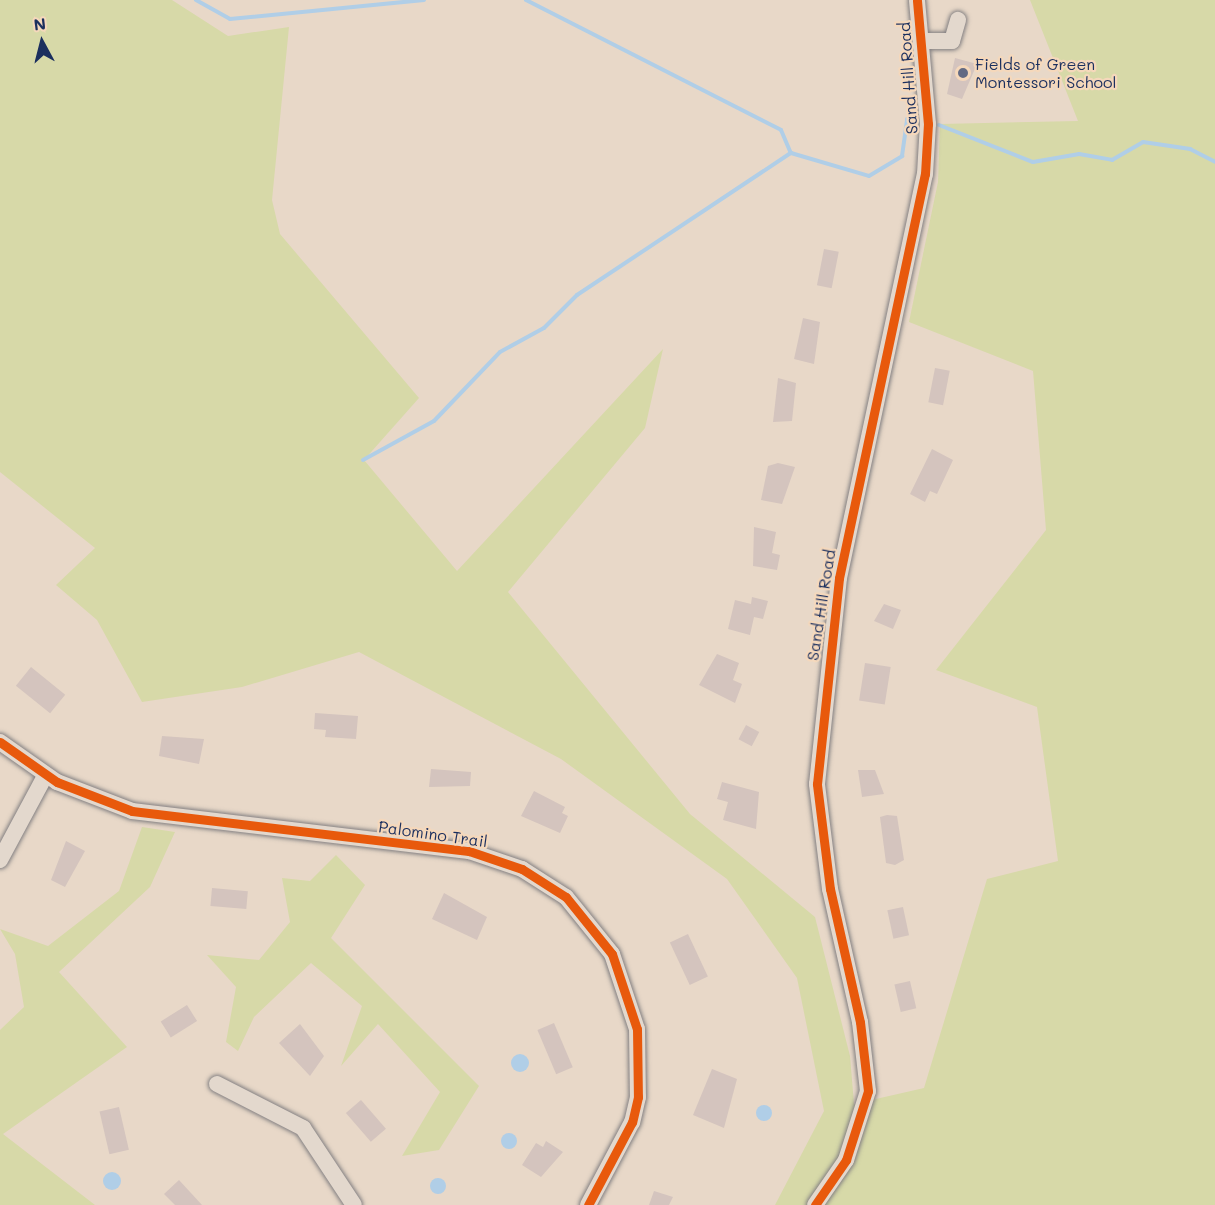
<!DOCTYPE html>
<html>
<head>
<meta charset="utf-8">
<style>
  body { margin:0 }
  #map { position:relative; width:1215px; height:1205px; overflow:hidden; background:#e8d8c8; font-family:Mali,sans-serif }
  div>[style] { position:absolute }
  [style*='--x'] { left:calc(var(--x)*1px); top:calc(var(--y)*1px); width:calc(var(--w)*1px); rotate:calc(var(--a)*1deg) }
  .green>* { inset:0; background:#d7d9a8 }
  .water>* { inset:0; background:#b0cee7 }
  .round { border-radius:50% }
  .stream>* { height:4px; margin:-2px; padding:0 2px; transform-origin:2px; border-radius:2px; background:#b0cee7 }
  .building>* { inset:0; background:#d4c4be; transform-origin:0 0 }
  .roads { filter:drop-shadow(0 0 2px #838082) drop-shadow(0 0 2px #838082) }
  .minor>* { height:16px; margin:-8px; padding:0 8px; transform-origin:8px; border-radius:8px; background:#e3d8cd }
  .cycleway>* { height:9px; margin:-4.5px; padding:0 4.5px; transform-origin:4.5px; border-radius:4.5px; background:#e8590c }
  .dots>* { width:16px; height:16px; translate:-50% -50%; box-sizing:border-box; border:3px solid #f5d8bb; border-radius:50% }
  span { translate:-50% -50%; white-space:nowrap; text-align:center; line-height:1.15; -webkit-text-stroke:4.5px #f5d8bb; paint-order:stroke }
  .poi-label { font-size:16px; color:#1b2f5e }
  .left { translate:0 -50%; text-align:left }
  .street-label { font-size:16px; color:#1b2f5e }
  .north { position:absolute; left:12px; top:12px; width:60px; height:60px; -webkit-text-stroke:4px #f5d8bb; paint-order:stroke; rotate:353deg; font-size:16px; font-weight:700; line-height:24px; text-align:center; color:#1b2f5e }
  .north::after { content:''; display:block; margin:auto; width:21px; height:27px; background:#1b2f5e; clip-path:polygon(50% 0,100% 100%,50% 72%,0 100%) }
</style>
</head>
<body>
<div id="map">
  <div class="green">
    <div style="clip-path:polygon(0 0,172px 0,228px 36px,289px 27px,272px 200px,280px 234px,419px 398px,364px 460px,457px 571px,663px 349px,645px 428px,508px 592px,690px 814px,815px 917px,850px 1056px,854px 1104px,924px 1088px,987px 879px,1058px 861px,1037px 707px,936px 670px,1046px 530px,1033px 371px,909px 322px,938px 182px,940px 124px,1078px 121px,1030px 0,1215px 0,1215px 1205px,775px 1205px,824px 1111px,797px 978px,727px 879px,561px 759px,359px 652px,242px 687px,142px 702px,97px 620px,56px 585px,95px 548px,0 472px)"></div>
    <div style="clip-path:polygon(142px 827px,175px 832px,150px 887px,59px 972px,127px 1047px,3px 1134px,95px 1205px,0 1205px,0 1030px,24px 1007px,15px 954px,0 929px,48px 946px,119px 891px)"></div>
    <div style="clip-path:polygon(336px 855px,365px 885px,331px 938px,479px 1086px,439px 1150px,402px 1156px,440px 1092px,378px 1024px,341px 1066px,362px 1006px,311px 963px,254px 1017px,238px 1051px,226px 1042px,236px 987px,207px 955px,259px 960px,290px 922px,282px 878px,310px 881px)"></div>
  </div>
  <div class="water">
    <div class="round" style="left:511px;top:1054px;width:18px;height:18px"></div>
    <div class="round" style="left:756px;top:1105px;width:16px;height:16px"></div>
    <div class="round" style="left:501px;top:1133px;width:16px;height:16px"></div>
    <div class="round" style="left:103px;top:1172px;width:18px;height:18px"></div>
    <div class="round" style="left:430px;top:1178px;width:16px;height:16px"></div>
  </div>
  <div class="stream">
    <div style="--x:196;--y:0;--w:39;--a:29"></div>
    <div style="--x:230;--y:19;--w:195;--a:-5.6"></div>
    <div style="--x:526;--y:0;--w:286;--a:27"></div>
    <div style="--x:781;--y:130;--w:25;--a:67"></div>
    <div style="--x:939;--y:125;--w:101;--a:21.5"></div>
    <div style="--x:1033;--y:162;--w:47;--a:-9.9"></div>
    <div style="--x:1079;--y:154;--w:34;--a:10"></div>
    <div style="--x:1112;--y:160;--w:36;--a:-30"></div>
    <div style="--x:1143;--y:142;--w:48;--a:8.5"></div>
    <div style="--x:1190;--y:149;--w:28;--a:27"></div>
    <div style="--x:363;--y:460;--w:81;--a:-28.8"></div>
    <div style="--x:434;--y:421;--w:95;--a:-46.3"></div>
    <div style="--x:500;--y:352;--w:50;--a:-28.6"></div>
    <div style="--x:544;--y:328;--w:47;--a:-45"></div>
    <div style="--x:577;--y:295;--w:257;--a:-33.6"></div>
    <div style="--x:791;--y:153;--w:81;--a:16.4"></div>
    <div style="--x:869;--y:176;--w:39;--a:-31"></div>
    <div style="--x:902;--y:156;--w:37;--a:-82"></div>
    <div style="--x:907;--y:119;--w:11;--a:10"></div>
  </div>
  <div class="building">
    <div style="clip-path:polygon(955px 58px,977px 64px,962px 99px,947px 94px)"></div>
    <div style="left:824px;top:249px;width:15px;height:37px;rotate:11deg"></div>
    <div style="clip-path:polygon(803px 318px,820px 322px,814px 364px,794px 359px)"></div>
    <div style="left:935px;top:368px;width:15px;height:35px;rotate:11deg"></div>
    <div style="clip-path:polygon(778px 378px,796px 383px,792px 421px,773px 422px)"></div>
    <div style="clip-path:polygon(932px 449px,953px 460px,937px 494px,930px 491px,925px 502px,910px 494px)"></div>
    <div style="clip-path:polygon(778px 463px,795px 467px,782px 504px,761px 500px,768px 466px)"></div>
    <div style="clip-path:polygon(754px 527px,776px 532px,772px 553px,780px 555px,777px 570px,753px 566px)"></div>
    <div style="clip-path:polygon(752px 597px,768px 601px,763px 619px,754px 617px,750px 635px,728px 629px,735px 600px,751px 604px)"></div>
    <div style="clip-path:polygon(884px 604px,901px 610px,893px 629px,874px 621px)"></div>
    <div style="clip-path:polygon(717px 654px,739px 663px,733px 680px,742px 684px,735px 703px,699px 685px)"></div>
    <div style="left:865px;top:663px;width:26px;height:38px;rotate:9deg"></div>
    <div style="left:31px;top:667px;width:44px;height:24px;rotate:39deg"></div>
    <div style="clip-path:polygon(315px 713px,358px 716px,356px 739px,325px 737px,326px 730px,314px 729px)"></div>
    <div style="left:746px;top:725px;width:15px;height:16px;rotate:28deg"></div>
    <div style="clip-path:polygon(162px 736px,204px 739px,199px 764px,159px 756px)"></div>
    <div style="clip-path:polygon(431px 769px,471px 772px,470px 786px,429px 787px)"></div>
    <div style="clip-path:polygon(858px 770px,875px 770px,884px 794px,862px 797px)"></div>
    <div style="clip-path:polygon(722px 782px,759px 792px,756px 829px,723px 820px,728px 802px,717px 799px)"></div>
    <div style="clip-path:polygon(534px 791px,565px 807px,562px 813px,568px 816px,560px 833px,521px 816px)"></div>
    <div style="clip-path:polygon(887px 815px,897px 816px,904px 860px,895px 865px,886px 863px,880px 817px)"></div>
    <div style="clip-path:polygon(66px 841px,85px 851px,65px 887px,51px 880px)"></div>
    <div style="left:212px;top:888px;width:36px;height:18px;rotate:5deg"></div>
    <div style="clip-path:polygon(444px 893px,487px 917px,477px 940px,432px 919px)"></div>
    <div style="left:903px;top:907px;width:29px;height:16px;rotate:78deg"></div>
    <div style="left:688px;top:934px;width:47px;height:20px;rotate:65deg"></div>
    <div style="left:910px;top:981px;width:28px;height:16px;rotate:77deg"></div>
    <div style="left:187px;top:1005px;width:19px;height:31px;rotate:58deg"></div>
    <div style="left:554px;top:1023px;width:48px;height:18px;rotate:67deg"></div>
    <div style="clip-path:polygon(300px 1024px,324px 1056px,310px 1076px,279px 1043px)"></div>
    <div style="clip-path:polygon(712px 1069px,737px 1079px,724px 1128px,693px 1115px)"></div>
    <div style="left:361px;top:1100px;width:38px;height:20px;rotate:49deg"></div>
    <div style="left:119px;top:1107px;width:44px;height:20px;rotate:77deg"></div>
    <div style="clip-path:polygon(546px 1141px,563px 1152px,541px 1177px,522px 1165px,536px 1143px,543px 1147px)"></div>
    <div style="clip-path:polygon(179px 1180px,202px 1205px,175px 1205px,164px 1194px)"></div>
    <div style="clip-path:polygon(654px 1191px,673px 1197px,669px 1205px,649px 1205px)"></div>
  </div>
  <div class="roads">
    <div class="minor">
      <div style="--x:921;--y:41;--w:31;--a:0"></div>
      <div style="--x:952;--y:41;--w:22;--a:-74"></div>
      <div style="--x:0;--y:742;--w:70;--a:35.1"></div>
      <div style="--x:57;--y:782;--w:80;--a:21.1"></div>
      <div style="--x:132;--y:811;--w:339;--a:6.8"></div>
      <div style="--x:469;--y:851;--w:56;--a:18.8"></div>
      <div style="--x:522;--y:869;--w:52;--a:32.5"></div>
      <div style="--x:566;--y:897;--w:73;--a:51.1"></div>
      <div style="--x:612;--y:954;--w:79;--a:71.6"></div>
      <div style="--x:637;--y:1029;--w:68;--a:89.2"></div>
      <div style="--x:638;--y:1097;--w:26;--a:103"></div>
      <div style="--x:632;--y:1122;--w:94;--a:117.9"></div>
      <div style="--x:0;--y:860;--w:95;--a:-61.8"></div>
      <div style="--x:217;--y:1084;--w:97;--a:27.1"></div>
      <div style="--x:303;--y:1128;--w:92;--a:56.5"></div>
      <div style="--x:815;--y:1205;--w:55;--a:-55.4"></div>
      <div style="--x:846;--y:1160;--w:72;--a:-72.3"></div>
      <div style="--x:868;--y:1091;--w:69;--a:-96.6"></div>
      <div style="--x:860;--y:1022;--w:136;--a:-102.7"></div>
      <div style="--x:830;--y:889;--w:106;--a:-97.1"></div>
      <div style="--x:817;--y:784;--w:207;--a:-83.9"></div>
      <div style="--x:839;--y:578;--w:413;--a:-78"></div>
      <div style="--x:925;--y:174;--w:50;--a:-86.6"></div>
      <div style="--x:928;--y:124;--w:124;--a:-95.1"></div>
    </div>
  </div>
  <div class="cycleway">
    <div style="--x:0;--y:742;--w:70;--a:35.1"></div>
    <div style="--x:57;--y:782;--w:80;--a:21.1"></div>
    <div style="--x:132;--y:811;--w:339;--a:6.8"></div>
    <div style="--x:469;--y:851;--w:56;--a:18.8"></div>
    <div style="--x:522;--y:869;--w:52;--a:32.5"></div>
    <div style="--x:566;--y:897;--w:73;--a:51.1"></div>
    <div style="--x:612;--y:954;--w:79;--a:71.6"></div>
    <div style="--x:637;--y:1029;--w:68;--a:89.2"></div>
    <div style="--x:638;--y:1097;--w:26;--a:103"></div>
    <div style="--x:632;--y:1122;--w:94;--a:117.9"></div>
    <div style="--x:815;--y:1205;--w:55;--a:-55.4"></div>
    <div style="--x:846;--y:1160;--w:72;--a:-72.3"></div>
    <div style="--x:868;--y:1091;--w:69;--a:-96.6"></div>
    <div style="--x:860;--y:1022;--w:136;--a:-102.7"></div>
    <div style="--x:830;--y:889;--w:106;--a:-97.1"></div>
    <div style="--x:817;--y:784;--w:207;--a:-83.9"></div>
    <div style="--x:839;--y:578;--w:413;--a:-78"></div>
    <div style="--x:925;--y:174;--w:50;--a:-86.6"></div>
    <div style="--x:928;--y:124;--w:124;--a:-95.1"></div>
  </div>
  <div class="dots">
    <div style="left:963px;top:73px;background:#636a83"></div>
  </div>
  <div class="poi-label">
    <span class="left" style="left:975px;top:73px">Fields of Green<br>Montessori School</span>
  </div>
  <div class="street-label">
    <span style="left:908px;top:78px;rotate:-94deg">Sand Hill Road</span>
    <span style="left:821px;top:605px;rotate:-81deg">Sand Hill Road</span>
    <span style="left:433px;top:834px;rotate:8deg">Palomino Trail</span>
  </div>
  <div class="north">N</div>
</div>
</body>
</html>
